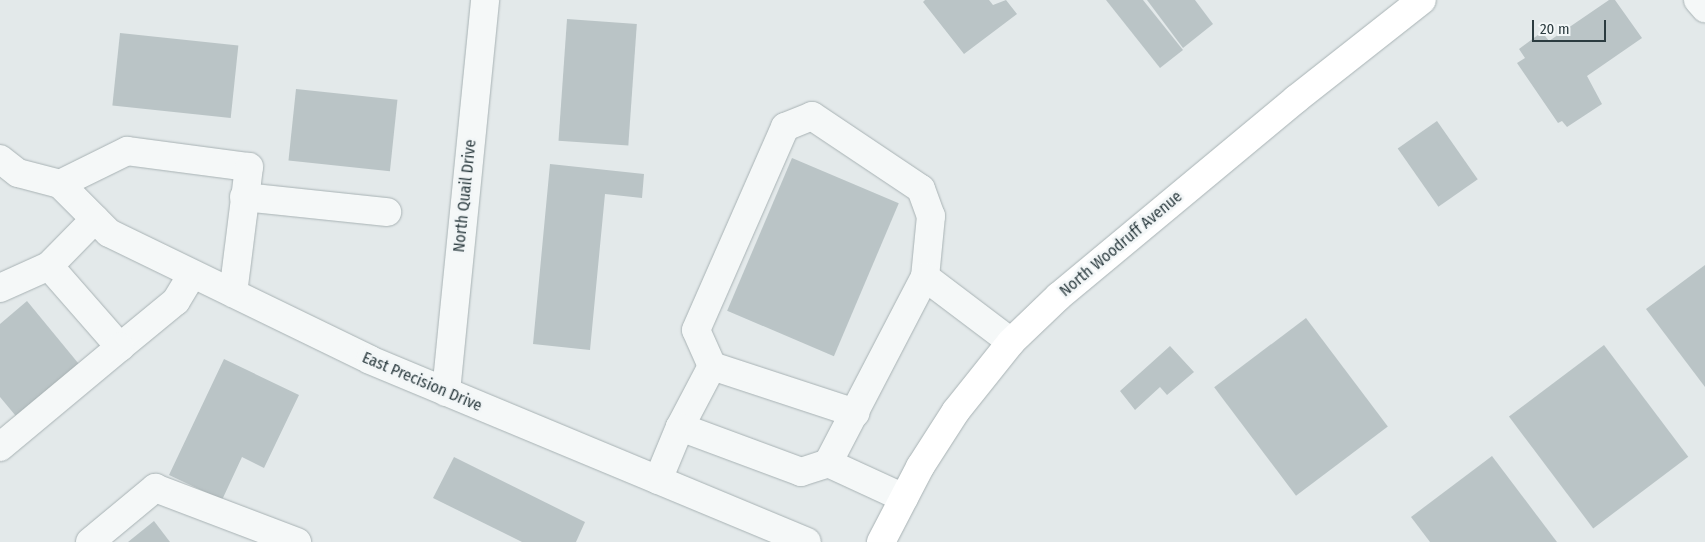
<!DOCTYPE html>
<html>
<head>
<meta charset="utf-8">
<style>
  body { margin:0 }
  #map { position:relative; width:1705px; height:542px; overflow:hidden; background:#e3e9ea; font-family:"Fira Sans Condensed",sans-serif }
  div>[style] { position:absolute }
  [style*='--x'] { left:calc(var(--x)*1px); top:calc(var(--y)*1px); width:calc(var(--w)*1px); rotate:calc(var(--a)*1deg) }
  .building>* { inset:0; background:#bac4c6; transform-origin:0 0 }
  .roads { filter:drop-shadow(0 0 1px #a8b2b4) drop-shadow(0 0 1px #a8b2b4) }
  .minor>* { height:28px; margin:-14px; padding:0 14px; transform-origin:14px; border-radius:14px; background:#f5f8f8 }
  .major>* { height:28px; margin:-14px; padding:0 14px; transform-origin:14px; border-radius:14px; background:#fff }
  span { translate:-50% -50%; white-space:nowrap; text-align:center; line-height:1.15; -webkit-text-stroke:5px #f2f6f7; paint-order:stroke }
  .street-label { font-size:16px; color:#2c3c40 }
  .scale { position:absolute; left:1532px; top:20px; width:74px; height:22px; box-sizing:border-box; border:2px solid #2c3c40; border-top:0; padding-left:6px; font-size:15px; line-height:18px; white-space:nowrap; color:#2c3c40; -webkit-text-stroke:4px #f2f6f7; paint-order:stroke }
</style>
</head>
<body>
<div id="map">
  <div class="building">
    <div style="clip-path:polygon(925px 0,989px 0,993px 5px,1006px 0,1017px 14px,964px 54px,923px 2px)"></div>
    <div style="clip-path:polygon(1106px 0,1143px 0,1183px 50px,1160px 68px)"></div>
    <div style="clip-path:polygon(1147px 0,1195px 0,1213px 24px,1183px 48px)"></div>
    <div style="clip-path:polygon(1609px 0,1615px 0,1642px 38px,1587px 76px,1602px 104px,1567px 127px,1562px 121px,1558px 123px,1517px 63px,1525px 58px,1519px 49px,1542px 32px,1549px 41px)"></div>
    <div style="left:567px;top:19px;width:70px;height:122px;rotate:4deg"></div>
    <div style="left:120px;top:33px;width:119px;height:73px;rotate:6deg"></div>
    <div style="left:296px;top:89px;width:102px;height:72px;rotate:6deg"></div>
    <div style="left:1437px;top:121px;width:71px;height:48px;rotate:55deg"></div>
    <div style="left:792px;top:158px;width:116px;height:166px;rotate:23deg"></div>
    <div style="clip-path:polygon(550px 164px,644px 174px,642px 198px,605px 194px,590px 350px,533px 344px)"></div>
    <div style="clip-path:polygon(1705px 265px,1705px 387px,1646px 309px)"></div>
    <div style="clip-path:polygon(27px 301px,83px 369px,20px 421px,0 397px,0 324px)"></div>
    <div style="left:1306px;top:318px;width:136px;height:115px;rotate:53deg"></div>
    <div style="left:1604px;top:345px;width:140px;height:119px;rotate:53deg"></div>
    <div style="clip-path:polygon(1170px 346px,1194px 372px,1167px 395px,1160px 387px,1135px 410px,1120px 391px)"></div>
    <div style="clip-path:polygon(224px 359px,299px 395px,264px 468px,242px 457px,222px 500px,169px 475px)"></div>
    <div style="clip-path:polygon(1492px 456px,1557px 542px,1430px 542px,1411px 517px)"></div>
    <div style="clip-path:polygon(454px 457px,585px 522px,576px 542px,522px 542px,433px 498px)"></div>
    <div style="clip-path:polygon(154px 521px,170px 542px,128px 542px)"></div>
  </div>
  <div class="roads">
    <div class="minor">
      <div style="--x:1698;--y:0;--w:11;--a:49"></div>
      <div style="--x:0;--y:159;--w:23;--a:38"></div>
      <div style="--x:18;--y:173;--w:43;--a:14.7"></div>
      <div style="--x:60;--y:184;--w:75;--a:-26.2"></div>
      <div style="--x:127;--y:151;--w:123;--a:7.5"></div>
      <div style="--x:249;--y:167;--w:127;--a:97.2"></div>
      <div style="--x:60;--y:184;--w:69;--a:45"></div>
      <div style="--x:109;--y:233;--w:290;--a:25.9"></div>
      <div style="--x:370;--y:360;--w:473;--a:22.6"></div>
      <div style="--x:244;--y:197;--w:144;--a:6"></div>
      <div style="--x:95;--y:219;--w:66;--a:134.4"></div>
      <div style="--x:49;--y:266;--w:108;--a:48.8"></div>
      <div style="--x:120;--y:347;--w:72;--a:-39.4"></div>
      <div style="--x:176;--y:301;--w:31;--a:-59"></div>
      <div style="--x:0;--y:288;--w:54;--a:-24.2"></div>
      <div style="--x:712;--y:366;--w:39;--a:-114"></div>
      <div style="--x:696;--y:330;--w:222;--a:-66.3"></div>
      <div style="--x:785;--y:127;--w:29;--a:-22"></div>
      <div style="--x:812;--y:116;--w:131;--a:33.8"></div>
      <div style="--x:921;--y:189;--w:29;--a:70"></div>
      <div style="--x:931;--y:216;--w:61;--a:95.6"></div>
      <div style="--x:446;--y:392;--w:394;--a:-84.3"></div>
      <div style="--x:680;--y:427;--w:69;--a:-62.3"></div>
      <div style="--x:712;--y:366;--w:151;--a:18.2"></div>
      <div style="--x:0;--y:447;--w:156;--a:-39.8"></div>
      <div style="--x:658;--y:480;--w:57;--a:-67.5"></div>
      <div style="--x:680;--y:427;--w:129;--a:20.4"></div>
      <div style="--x:801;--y:472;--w:28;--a:-18"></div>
      <div style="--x:904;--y:498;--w:84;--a:-155.3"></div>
      <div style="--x:828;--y:463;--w:210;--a:-62.5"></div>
      <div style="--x:925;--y:277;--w:108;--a:37.1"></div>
      <div style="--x:90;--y:542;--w:85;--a:-39.7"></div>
      <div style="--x:155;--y:488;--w:152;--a:20.8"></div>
    </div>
    <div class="major">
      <div style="--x:881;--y:542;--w:85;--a:-62.5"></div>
      <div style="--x:920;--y:467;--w:67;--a:-57.3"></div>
      <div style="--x:956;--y:411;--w:88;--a:-51.4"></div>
      <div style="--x:1011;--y:342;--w:66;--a:-43.8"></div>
      <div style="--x:1059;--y:296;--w:308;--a:-39.7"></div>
      <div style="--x:1296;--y:99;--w:160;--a:-38.2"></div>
    </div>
  </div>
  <div class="street-label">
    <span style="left:465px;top:196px;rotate:-84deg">North Quail Drive</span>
    <span style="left:1121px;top:244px;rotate:-40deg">North Woodruff Avenue</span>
    <span style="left:422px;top:382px;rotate:23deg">East Precision Drive</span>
  </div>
  <div class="scale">20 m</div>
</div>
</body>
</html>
